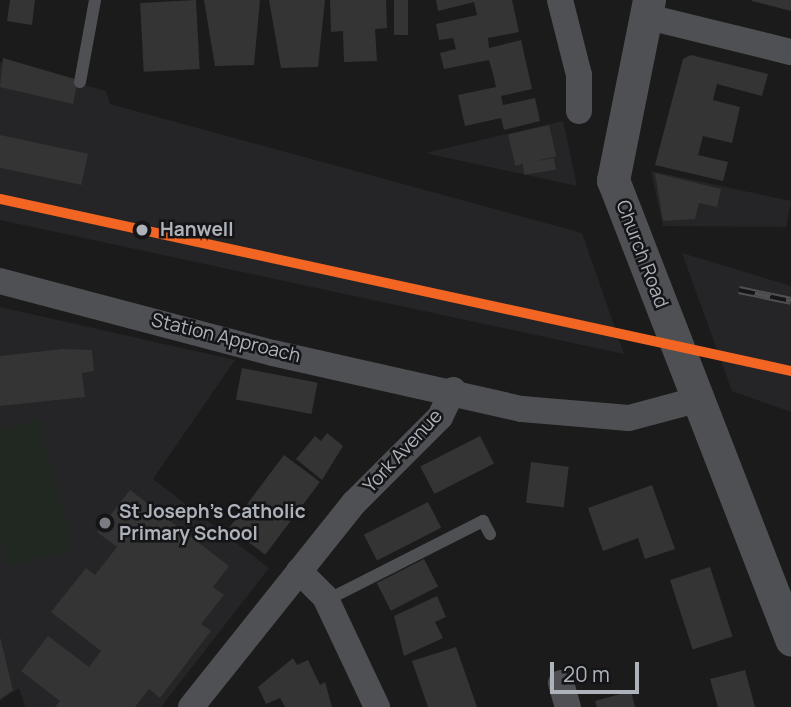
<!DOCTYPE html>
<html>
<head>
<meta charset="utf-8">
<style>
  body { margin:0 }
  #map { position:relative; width:791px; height:707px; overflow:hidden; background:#1b1b1b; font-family:Manrope,sans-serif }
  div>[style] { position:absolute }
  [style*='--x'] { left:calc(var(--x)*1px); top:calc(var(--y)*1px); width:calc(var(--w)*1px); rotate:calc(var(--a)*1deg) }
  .built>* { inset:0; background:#252527 }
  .green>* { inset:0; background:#212821 }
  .building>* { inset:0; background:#343435; transform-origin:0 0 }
  .service>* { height:12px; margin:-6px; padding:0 6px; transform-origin:6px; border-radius:6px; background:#4f5054 }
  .minor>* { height:26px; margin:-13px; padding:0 13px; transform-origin:13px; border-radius:13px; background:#4f5054 }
  .tertiary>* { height:33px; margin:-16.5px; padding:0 16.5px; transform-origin:16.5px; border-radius:16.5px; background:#4f5054 }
  .rail>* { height:8px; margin-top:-4px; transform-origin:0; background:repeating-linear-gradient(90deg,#151517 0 16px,#505052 0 32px); box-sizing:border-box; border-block:2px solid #505052 }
  .rail-1>* { height:10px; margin:-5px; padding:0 5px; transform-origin:5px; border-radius:5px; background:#f26522 }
  .dots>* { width:19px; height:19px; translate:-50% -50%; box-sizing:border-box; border:4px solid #151517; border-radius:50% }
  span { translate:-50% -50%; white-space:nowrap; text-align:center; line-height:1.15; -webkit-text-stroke:5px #151517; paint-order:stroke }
  .stop-label { font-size:19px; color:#adb2bb; font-weight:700 }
  .left { translate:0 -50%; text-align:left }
  .street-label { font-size:19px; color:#adb2bb }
  .poi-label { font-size:19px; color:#adb2bb; font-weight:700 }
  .scale { position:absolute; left:550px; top:662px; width:89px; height:32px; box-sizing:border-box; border:4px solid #adb2bb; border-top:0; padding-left:9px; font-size:21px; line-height:24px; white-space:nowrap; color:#adb2bb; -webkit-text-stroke:5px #151517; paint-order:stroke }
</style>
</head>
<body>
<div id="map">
  <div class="built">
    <div style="clip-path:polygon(0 62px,106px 91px,110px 104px,582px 233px,624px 354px,0 220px)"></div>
    <div style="clip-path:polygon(563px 121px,577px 186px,425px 153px)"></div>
    <div style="clip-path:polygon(651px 171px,791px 201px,786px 227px,663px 226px)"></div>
    <div style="clip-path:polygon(682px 253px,791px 286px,791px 412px,732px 391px)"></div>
    <div style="clip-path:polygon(0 307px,235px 360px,153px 479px,269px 568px,161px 707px,25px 707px,19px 688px,0 701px)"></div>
  </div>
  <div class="green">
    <div style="clip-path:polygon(38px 419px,74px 549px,7px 567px,0 541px,0 430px)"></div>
  </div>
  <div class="building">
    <div style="clip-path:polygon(10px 0,35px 0,32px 25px,7px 21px)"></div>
    <div style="left:196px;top:0;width:69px;height:56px;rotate:87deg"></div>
    <div style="clip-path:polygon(204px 0,260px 0,254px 65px,215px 66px)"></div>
    <div style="clip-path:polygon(269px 0,325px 0,318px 67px,281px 68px)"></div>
    <div style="clip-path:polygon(330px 0,386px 0,387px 28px,375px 29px,377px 61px,344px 62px,343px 31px,331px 32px)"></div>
    <div style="left:394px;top:0;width:14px;height:35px"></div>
    <div style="clip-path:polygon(436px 0,512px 0,519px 32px,488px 38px,489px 48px,521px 40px,532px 89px,501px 96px,503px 105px,535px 98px,540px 121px,504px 130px,501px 118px,465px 126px,458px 95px,496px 87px,493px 74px,489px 60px,444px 69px,440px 53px,456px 49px,453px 38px,439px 40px,436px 24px,477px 15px,474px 2px,438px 11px)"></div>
    <div style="clip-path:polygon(752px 0,791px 0,791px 11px,752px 1px)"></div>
    <div style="clip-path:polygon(691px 55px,768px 74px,762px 96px,717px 84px,713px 100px,740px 107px,732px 143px,703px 136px,698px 155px,728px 162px,723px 181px,655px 165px,683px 59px)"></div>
    <div style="clip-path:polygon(3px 58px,78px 80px,73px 104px,0 87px)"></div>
    <div style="left:549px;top:125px;width:32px;height:42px;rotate:77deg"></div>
    <div style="left:0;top:135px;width:90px;height:32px;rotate:12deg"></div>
    <div style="left:554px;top:158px;width:12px;height:32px;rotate:81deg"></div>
    <div style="clip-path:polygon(655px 173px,721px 189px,717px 207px,699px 203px,695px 219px,663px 221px)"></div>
    <div style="clip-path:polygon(63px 349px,92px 350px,94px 371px,82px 373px,85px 397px,0 406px,0 356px)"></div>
    <div style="left:242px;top:368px;width:77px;height:32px;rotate:11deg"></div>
    <div style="clip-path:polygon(327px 433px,343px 446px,322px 480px,296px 459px,315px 436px,321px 441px)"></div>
    <div style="left:480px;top:436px;width:31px;height:67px;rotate:63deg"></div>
    <div style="left:284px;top:455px;width:45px;height:91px;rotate:37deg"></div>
    <div style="left:531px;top:462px;width:38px;height:41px;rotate:7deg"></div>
    <div style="clip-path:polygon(652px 485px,675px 549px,645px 559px,638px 538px,603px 551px,588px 508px)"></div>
    <div style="clip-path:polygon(130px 490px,229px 566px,213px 587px,224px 595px,201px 624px,211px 631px,160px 698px,149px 689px,135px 707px,55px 707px,60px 701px,21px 671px,48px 636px,89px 667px,101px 651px,51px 612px,86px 568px,95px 575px,117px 547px,97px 532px)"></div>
    <div style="left:428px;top:502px;width:29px;height:72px;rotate:63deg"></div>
    <div style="left:424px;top:559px;width:31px;height:53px;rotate:63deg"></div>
    <div style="left:710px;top:567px;width:73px;height:42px;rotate:72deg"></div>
    <div style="clip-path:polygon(437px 596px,446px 617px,435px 622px,443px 638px,404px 656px,394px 616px)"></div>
    <div style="clip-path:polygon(0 637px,13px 690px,0 699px)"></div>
    <div style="clip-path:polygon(456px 647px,477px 707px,428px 707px,412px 661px)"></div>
    <div style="clip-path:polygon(293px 658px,297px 665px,308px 660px,320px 685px,325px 682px,332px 707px,285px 707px,280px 698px,266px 704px,258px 687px)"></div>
    <div style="clip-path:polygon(745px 670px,755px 707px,718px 707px,710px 679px)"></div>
    <div style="clip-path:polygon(631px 691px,635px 707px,597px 707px,595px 701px)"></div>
  </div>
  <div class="service">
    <div style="--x:80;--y:82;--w:83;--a:-79.6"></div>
    <div style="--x:327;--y:600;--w:175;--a:-26.9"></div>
    <div style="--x:483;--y:521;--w:15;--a:62"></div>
  </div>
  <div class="minor">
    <div style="--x:560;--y:0;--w:77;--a:75.8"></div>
    <div style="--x:579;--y:75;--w:36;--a:90"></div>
    <div style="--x:644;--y:16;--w:151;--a:13.8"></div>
    <div style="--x:0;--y:281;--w:282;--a:14.8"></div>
    <div style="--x:273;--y:353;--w:255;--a:12.7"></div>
    <div style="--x:522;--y:409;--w:107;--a:4.8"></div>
    <div style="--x:629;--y:418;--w:73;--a:-15"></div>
    <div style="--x:299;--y:571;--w:37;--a:45"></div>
    <div style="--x:325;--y:597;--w:122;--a:64.7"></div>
    <div style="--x:561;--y:683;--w:25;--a:74"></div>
    <div style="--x:191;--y:707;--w:261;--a:-51.4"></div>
    <div style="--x:354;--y:503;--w:122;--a:-45"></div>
    <div style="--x:440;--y:417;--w:30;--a:-64"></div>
  </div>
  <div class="tertiary">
    <div style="--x:649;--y:0;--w:184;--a:101.3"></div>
    <div style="--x:613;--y:180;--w:493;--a:68.8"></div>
  </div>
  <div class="rail">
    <div style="--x:739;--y:290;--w:53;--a:11.9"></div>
  </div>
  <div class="rail-1">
    <div style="--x:0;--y:199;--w:809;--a:12.27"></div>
  </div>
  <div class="dots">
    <div style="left:142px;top:230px;background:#adb2bb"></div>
    <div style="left:105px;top:523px;background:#7a7d83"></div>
  </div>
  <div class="stop-label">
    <span class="left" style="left:160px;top:230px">Hanwell</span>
  </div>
  <div class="street-label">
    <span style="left:642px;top:254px;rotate:69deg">Church Road</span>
    <span style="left:226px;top:338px;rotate:14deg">Station Approach</span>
    <span style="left:403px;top:451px;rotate:-47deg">York Avenue</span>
  </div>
  <div class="poi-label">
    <span class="left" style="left:119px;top:523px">St Joseph's Catholic<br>Primary School</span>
  </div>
  <div class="scale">20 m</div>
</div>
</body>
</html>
